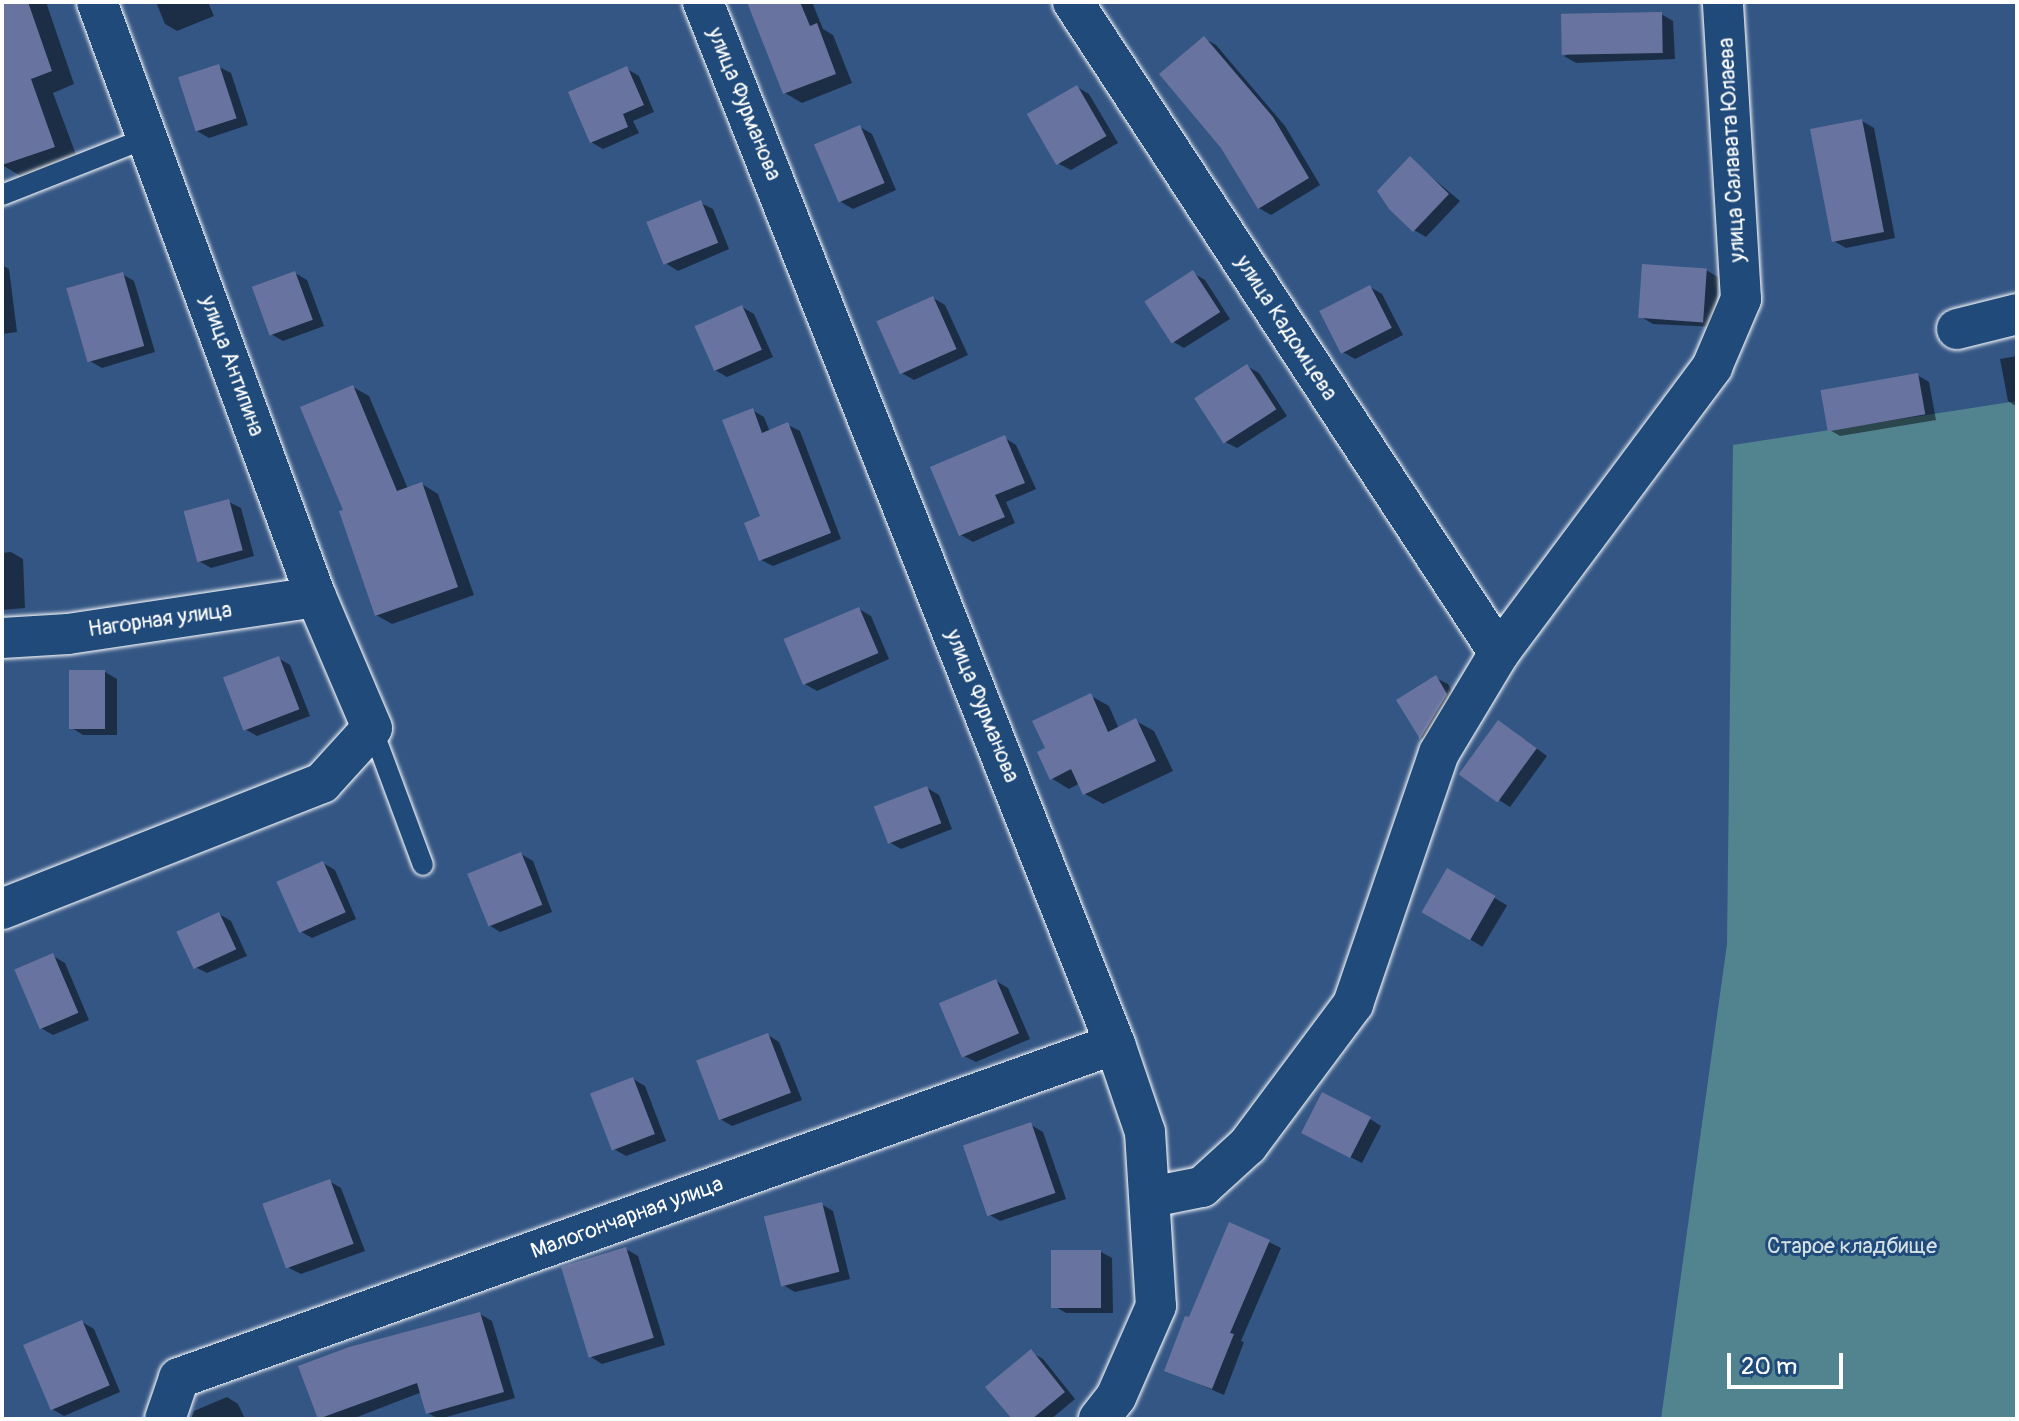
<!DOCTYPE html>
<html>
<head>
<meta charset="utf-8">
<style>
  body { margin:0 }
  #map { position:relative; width:2019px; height:1421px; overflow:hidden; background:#345684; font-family:Pangolin,sans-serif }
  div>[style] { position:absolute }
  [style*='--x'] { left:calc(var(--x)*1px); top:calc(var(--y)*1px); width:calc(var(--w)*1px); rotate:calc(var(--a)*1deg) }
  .green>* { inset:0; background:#528490 }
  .shadow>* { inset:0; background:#0007; transform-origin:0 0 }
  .building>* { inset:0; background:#68749f; transform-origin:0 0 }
  .roads { filter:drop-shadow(0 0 2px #fff) drop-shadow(0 0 2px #fff) }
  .service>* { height:20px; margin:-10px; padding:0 10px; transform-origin:10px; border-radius:10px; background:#1f4a7a }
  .minor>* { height:40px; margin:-20px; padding:0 20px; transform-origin:20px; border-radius:20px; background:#1f4a7a }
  span { translate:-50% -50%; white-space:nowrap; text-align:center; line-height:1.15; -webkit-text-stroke:6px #1f4a7a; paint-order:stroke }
  .street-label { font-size:22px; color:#fff }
  .park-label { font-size:22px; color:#d4e0e3 }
  .frame { position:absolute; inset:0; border:4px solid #fff; pointer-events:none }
  .scale { position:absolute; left:1727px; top:1353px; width:116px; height:36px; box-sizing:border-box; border:4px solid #fff; border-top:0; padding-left:10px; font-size:24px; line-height:28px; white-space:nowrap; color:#fff; -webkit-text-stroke:6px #1f4a7a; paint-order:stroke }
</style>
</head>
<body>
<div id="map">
  <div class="green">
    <div style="clip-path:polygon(2017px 401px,2017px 1419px,1661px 1419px,1727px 944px,1733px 445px)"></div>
  </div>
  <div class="shadow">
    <div style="clip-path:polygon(2px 2px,46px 2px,74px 84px,53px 93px,78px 160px,24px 178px,2px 165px)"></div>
    <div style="clip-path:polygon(156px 2px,208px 2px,214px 16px,177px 31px,165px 24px)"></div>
    <div style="clip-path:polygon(748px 2px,812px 2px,823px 29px,833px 35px,852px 83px,802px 103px,785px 93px)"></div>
    <div style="clip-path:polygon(1661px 14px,1673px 21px,1675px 59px,1576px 63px,1564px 56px)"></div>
    <div style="clip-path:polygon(1205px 39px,1216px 45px,1285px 126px,1320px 185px,1271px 215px,1259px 208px)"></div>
    <div style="clip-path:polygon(219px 67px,231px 73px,248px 125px,209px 138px,197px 131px)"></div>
    <div style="clip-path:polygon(627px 69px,639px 76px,654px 112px,633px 121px,639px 133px,603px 149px,591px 142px)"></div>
    <div style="clip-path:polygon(1077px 87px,1089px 94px,1118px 143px,1071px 170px,1059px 164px)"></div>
    <div style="clip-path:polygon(1862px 121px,1874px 128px,1895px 238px,1846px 248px,1834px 241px)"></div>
    <div style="clip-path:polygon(860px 127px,872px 134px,896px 190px,853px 209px,841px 202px)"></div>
    <div style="clip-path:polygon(1410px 159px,1460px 201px,1426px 237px,1414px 230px)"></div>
    <div style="clip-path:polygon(701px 203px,713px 209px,729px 249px,678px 271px,667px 264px)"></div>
    <div style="clip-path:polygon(2px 265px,9px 269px,17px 332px,2px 334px)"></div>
    <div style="clip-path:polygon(1706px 270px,1718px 277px,1715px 327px,1653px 324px,1641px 317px)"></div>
    <div style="clip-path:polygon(295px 273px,307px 280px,324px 326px,283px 341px,271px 334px)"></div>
    <div style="clip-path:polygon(1193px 273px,1205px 280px,1230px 319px,1184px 348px,1172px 341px)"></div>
    <div style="clip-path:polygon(122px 274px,134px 281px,155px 352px,102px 368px,90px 361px)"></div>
    <div style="clip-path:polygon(1370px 287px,1382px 294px,1403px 335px,1355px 359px,1343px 352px)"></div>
    <div style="clip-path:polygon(933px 298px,945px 305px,968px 355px,914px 380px,902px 373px)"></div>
    <div style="clip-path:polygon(742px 307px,754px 314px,773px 357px,727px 377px,715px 370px)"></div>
    <div style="clip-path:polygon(2017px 356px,2017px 407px,2008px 401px,2000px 359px)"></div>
    <div style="clip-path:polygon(1247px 366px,1259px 373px,1287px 416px,1237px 448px,1225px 442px)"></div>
    <div style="clip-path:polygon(1917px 375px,1929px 382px,1936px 420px,1840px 436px,1828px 429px)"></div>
    <div style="clip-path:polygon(353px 387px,369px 396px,408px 489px,422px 484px,438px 494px,474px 595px,392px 624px,376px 615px,345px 511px)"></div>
    <div style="clip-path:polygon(752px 410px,764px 417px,770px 432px,788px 425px,800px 431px,841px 539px,773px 566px,761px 560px,763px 517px)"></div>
    <div style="clip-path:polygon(1005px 438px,1016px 445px,1036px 489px,1006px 502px,1015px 523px,973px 542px,961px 535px)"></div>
    <div style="clip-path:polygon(229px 502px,241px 508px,254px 556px,211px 568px,199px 561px)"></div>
    <div style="clip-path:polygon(11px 552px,23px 559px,25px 608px,2px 610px,2px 553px)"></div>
    <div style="clip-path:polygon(859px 609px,871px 616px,889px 659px,817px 691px,805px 684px)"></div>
    <div style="clip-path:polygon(278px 658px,290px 665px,310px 716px,257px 736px,245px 729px)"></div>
    <div style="clip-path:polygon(105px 672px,117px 679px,117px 735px,83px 735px,72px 728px)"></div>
    <div style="clip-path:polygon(1436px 678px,1448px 684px,1458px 702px,1432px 744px,1421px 738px,1398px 701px)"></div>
    <div style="clip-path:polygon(1091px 696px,1109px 706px,1119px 729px,1136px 721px,1154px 731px,1173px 771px,1103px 804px,1085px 794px,1080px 783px,1069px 789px,1051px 778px,1048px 749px)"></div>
    <div style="clip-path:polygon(1510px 729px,1547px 756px,1510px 807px,1499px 800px)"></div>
    <div style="clip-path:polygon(927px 788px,939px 795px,952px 829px,901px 849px,889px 842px)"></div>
    <div style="clip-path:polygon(521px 854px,533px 861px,552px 912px,500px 932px,489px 925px)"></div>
    <div style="clip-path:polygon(323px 863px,335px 870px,356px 919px,312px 938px,300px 931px)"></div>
    <div style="left:1448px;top:870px;width:69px;height:48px;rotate:31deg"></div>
    <div style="clip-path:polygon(219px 914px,231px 921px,247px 956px,207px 973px,195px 967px)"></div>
    <div style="clip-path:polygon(53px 956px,65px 963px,89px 1020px,53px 1035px,41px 1028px)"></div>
    <div style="clip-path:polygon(996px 981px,1008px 988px,1030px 1039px,976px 1062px,964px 1056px)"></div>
    <div style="clip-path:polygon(768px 1035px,779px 1042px,802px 1100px,732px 1126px,720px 1119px)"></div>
    <div style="clip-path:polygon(633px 1079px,645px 1086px,666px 1141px,626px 1156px,614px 1149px)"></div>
    <div style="clip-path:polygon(1370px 1119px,1381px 1126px,1362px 1163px,1315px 1139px)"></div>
    <div style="clip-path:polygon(1031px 1125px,1043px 1132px,1066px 1199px,1000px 1221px,988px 1214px)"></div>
    <div style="clip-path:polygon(329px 1181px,341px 1188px,365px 1251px,301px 1274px,289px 1268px)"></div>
    <div style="clip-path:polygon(821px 1204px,833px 1211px,850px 1279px,795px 1292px,783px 1285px)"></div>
    <div style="clip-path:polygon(1269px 1242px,1281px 1248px,1241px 1341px,1244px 1342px,1224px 1395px,1167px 1370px,1190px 1320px)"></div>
    <div style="clip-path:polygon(626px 1249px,638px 1256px,665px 1345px,602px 1364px,591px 1357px)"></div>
    <div style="clip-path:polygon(1101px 1252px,1112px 1258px,1113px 1313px,1066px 1313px,1054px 1306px)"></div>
    <div style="clip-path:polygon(480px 1314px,492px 1321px,515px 1398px,439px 1419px,428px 1413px,422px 1392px,352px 1419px,320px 1419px,301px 1367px)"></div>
    <div style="clip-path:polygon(82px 1322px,94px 1329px,120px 1392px,64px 1416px,52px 1409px)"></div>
    <div style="clip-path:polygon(1031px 1352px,1043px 1359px,1075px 1399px,1051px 1419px,1014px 1419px)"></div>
    <div style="clip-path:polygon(227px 1397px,238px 1404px,245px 1419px,191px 1419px,194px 1411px)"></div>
  </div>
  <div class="building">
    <div style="clip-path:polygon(2px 2px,28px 2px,52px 71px,31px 79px,55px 147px,2px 165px)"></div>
    <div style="clip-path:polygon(747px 2px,800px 2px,810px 26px,817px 23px,836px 74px,783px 94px)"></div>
    <div style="left:1662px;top:12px;width:41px;height:101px;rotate:89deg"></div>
    <div style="clip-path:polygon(1204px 36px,1273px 117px,1309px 178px,1258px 209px,1221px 148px,1159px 74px)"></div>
    <div style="left:219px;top:64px;width:57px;height:43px;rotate:72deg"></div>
    <div style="clip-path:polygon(627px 66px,644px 105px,623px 114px,628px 127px,590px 143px,568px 92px)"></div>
    <div style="left:1077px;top:85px;width:59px;height:58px;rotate:60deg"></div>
    <div style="left:1862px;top:119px;width:115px;height:53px;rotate:79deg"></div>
    <div style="left:860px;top:125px;width:63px;height:50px;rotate:67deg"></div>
    <div style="clip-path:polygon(1410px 156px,1449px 194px,1413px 232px,1389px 209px,1377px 191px)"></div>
    <div style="left:701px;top:200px;width:46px;height:59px;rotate:68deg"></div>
    <div style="left:1642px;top:264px;width:65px;height:54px;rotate:4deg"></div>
    <div style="left:1193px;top:270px;width:50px;height:58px;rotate:57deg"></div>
    <div style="left:295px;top:271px;width:52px;height:46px;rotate:70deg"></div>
    <div style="left:123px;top:272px;width:77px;height:59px;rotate:74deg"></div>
    <div style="left:1370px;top:285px;width:48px;height:57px;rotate:63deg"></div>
    <div style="left:933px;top:296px;width:58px;height:62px;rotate:66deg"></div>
    <div style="left:742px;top:305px;width:49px;height:52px;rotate:66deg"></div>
    <div style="left:1247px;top:364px;width:54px;height:63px;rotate:57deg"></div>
    <div style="left:1918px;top:373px;width:42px;height:99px;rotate:80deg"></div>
    <div style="clip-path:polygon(353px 385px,397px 491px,422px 482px,458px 587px,375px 616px,339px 511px,343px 510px,300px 407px)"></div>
    <div style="clip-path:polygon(753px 408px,762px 433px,788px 422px,831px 533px,759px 561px,744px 523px,760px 516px,722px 420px)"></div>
    <div style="clip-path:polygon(1005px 435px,1025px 483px,995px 495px,1005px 517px,959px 536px,930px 467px)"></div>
    <div style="left:229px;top:499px;width:53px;height:47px;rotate:75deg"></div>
    <div style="left:859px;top:607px;width:50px;height:82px;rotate:67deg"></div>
    <div style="left:279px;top:656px;width:57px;height:60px;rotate:69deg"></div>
    <div style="left:69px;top:670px;width:36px;height:59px"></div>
    <div style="clip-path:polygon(1436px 675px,1447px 694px,1420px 739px,1396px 700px)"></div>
    <div style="clip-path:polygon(1091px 693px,1108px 732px,1136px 718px,1156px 761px,1083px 795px,1071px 769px,1050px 780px,1037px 752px,1045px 748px,1032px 721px)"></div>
    <div style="left:1498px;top:720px;width:48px;height:67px;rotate:36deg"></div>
    <div style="left:927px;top:786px;width:40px;height:57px;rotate:69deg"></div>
    <div style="left:521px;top:852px;width:57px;height:58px;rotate:68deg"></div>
    <div style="left:323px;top:861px;width:56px;height:51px;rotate:66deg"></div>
    <div style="left:1447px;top:868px;width:56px;height:51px;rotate:30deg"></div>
    <div style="left:219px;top:912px;width:41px;height:47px;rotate:65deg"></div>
    <div style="left:53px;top:953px;width:65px;height:42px;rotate:67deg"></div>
    <div style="left:996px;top:979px;width:59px;height:62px;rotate:67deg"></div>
    <div style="left:768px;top:1033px;width:64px;height:77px;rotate:69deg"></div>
    <div style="left:633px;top:1077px;width:61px;height:46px;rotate:69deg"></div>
    <div style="left:1322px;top:1092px;width:55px;height:46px;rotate:27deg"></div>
    <div style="left:1031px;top:1122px;width:75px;height:72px;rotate:71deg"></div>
    <div style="left:330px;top:1179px;width:69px;height:72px;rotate:70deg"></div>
    <div style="left:822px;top:1202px;width:72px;height:60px;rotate:76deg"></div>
    <div style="clip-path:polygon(1229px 1222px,1270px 1240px,1230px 1333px,1234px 1334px,1212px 1389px,1164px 1371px,1185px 1316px,1189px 1317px)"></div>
    <div style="left:626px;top:1247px;width:95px;height:68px;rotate:73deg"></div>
    <div style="left:1051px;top:1250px;width:50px;height:58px"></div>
    <div style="clip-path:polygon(480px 1312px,504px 1392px,426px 1414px,417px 1383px,318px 1419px,298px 1366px,349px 1347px)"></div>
    <div style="left:82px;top:1320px;width:71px;height:64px;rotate:67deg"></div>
    <div style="clip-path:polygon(1031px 1349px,1065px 1392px,1032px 1419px,1012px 1419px,985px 1387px)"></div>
  </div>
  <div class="roads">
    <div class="service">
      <div style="--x:2;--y:195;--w:158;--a:-21.5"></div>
      <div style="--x:372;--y:728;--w:146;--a:69.6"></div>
    </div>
    <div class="minor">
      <div style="--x:703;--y:2;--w:1120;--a:68.43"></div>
      <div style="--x:1115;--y:1044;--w:93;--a:71.2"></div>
      <div style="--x:1145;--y:1132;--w:174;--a:86.4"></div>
      <div style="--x:1156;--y:1306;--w:99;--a:113.7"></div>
      <div style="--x:1116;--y:1397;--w:28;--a:128"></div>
      <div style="--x:1073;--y:2;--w:778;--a:56.8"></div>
      <div style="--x:1957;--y:329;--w:62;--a:-14"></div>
      <div style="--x:2;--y:638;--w:66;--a:-3.5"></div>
      <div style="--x:68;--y:634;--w:251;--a:-8.5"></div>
      <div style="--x:2;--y:909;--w:344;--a:-21.5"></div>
      <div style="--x:322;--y:783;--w:74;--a:-47.7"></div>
      <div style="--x:372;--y:728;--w:142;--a:-113.1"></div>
      <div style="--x:316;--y:597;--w:634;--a:-110.21"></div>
      <div style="--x:1151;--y:1197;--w:52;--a:-11.1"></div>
      <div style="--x:1202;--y:1187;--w:62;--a:-42.4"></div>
      <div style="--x:1248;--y:1145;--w:176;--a:-53.3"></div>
      <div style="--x:1353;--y:1004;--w:265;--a:-71.1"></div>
      <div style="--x:1439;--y:753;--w:117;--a:-59"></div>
      <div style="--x:1499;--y:653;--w:357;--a:-53.3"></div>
      <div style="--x:1712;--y:367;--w:74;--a:-66.9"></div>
      <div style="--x:1741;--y:299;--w:298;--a:-93.5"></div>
      <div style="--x:165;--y:1419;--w:43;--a:-71.1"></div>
      <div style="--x:179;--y:1378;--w:994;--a:-19.64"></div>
    </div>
  </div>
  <div class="street-label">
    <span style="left:744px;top:104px;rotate:68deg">улица Фурманова</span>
    <span style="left:1732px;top:150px;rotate:-93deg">улица Салавата Юлаева</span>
    <span style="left:1286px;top:328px;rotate:57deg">улица Кадомцева</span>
    <span style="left:232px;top:366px;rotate:70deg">улица Антипина</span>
    <span style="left:160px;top:620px;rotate:-8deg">Нагорная улица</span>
    <span style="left:982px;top:706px;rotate:68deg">улица Фурманова</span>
    <span style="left:627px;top:1218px;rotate:-20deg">Малогончарная улица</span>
  </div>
  <div class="park-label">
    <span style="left:1852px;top:1247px">Старое кладбище</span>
  </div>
  <div class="frame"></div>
  <div class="scale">20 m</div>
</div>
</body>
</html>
